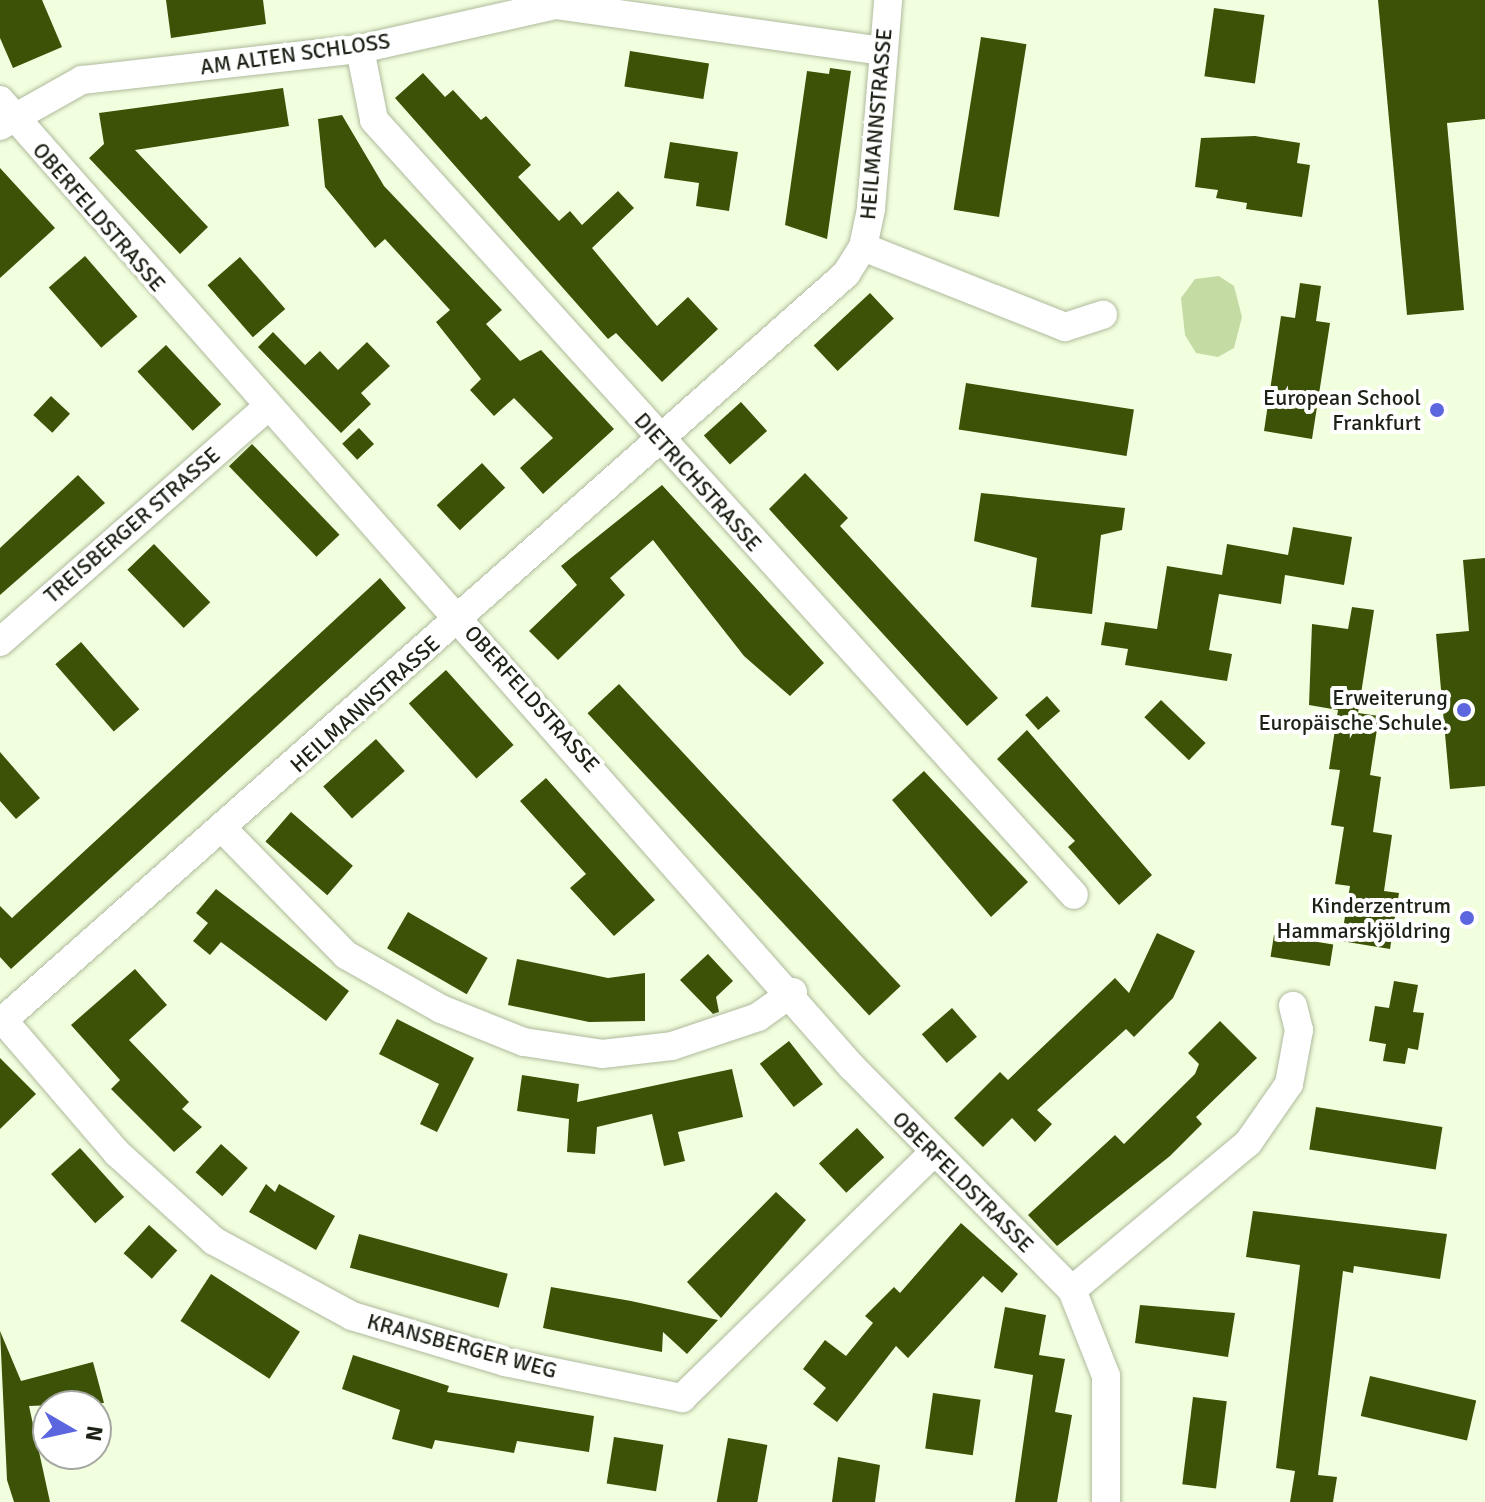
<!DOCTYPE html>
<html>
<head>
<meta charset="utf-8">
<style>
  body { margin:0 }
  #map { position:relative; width:1485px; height:1502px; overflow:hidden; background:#f2ffdf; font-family:Signika,sans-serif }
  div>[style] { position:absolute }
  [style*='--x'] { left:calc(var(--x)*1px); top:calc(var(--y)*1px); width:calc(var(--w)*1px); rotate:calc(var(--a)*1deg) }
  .green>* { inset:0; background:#c5dba4 }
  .building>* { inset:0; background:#3c5207; transform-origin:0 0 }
  .roads { filter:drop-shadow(0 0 2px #aeba9c) drop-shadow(0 0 2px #aeba9c) }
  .minor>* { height:28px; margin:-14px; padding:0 14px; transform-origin:14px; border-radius:14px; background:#fff }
  .dots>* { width:22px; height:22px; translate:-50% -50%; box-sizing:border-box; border:4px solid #fff; border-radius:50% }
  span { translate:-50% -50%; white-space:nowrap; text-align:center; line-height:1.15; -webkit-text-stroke:8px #fff; paint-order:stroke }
  .street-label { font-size:22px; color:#1d2217 }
  .poi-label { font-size:22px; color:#1d2217 }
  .right { translate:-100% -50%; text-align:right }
  .north { position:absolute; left:32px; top:1390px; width:80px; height:80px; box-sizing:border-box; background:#fff; border:2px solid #a5a7a2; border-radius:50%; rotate:99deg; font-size:22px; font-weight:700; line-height:32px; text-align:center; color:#1d2217 }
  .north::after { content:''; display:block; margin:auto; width:28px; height:36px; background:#5c66de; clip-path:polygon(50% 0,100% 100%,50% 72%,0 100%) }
</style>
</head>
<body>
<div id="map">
  <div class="green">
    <div style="clip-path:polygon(1219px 276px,1234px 286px,1242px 317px,1234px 348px,1218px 357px,1196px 353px,1185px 335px,1181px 298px,1195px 279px)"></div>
  </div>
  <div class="building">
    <div style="clip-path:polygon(0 0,42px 0,62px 47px,13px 68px,0 38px)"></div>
    <div style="clip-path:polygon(166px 0,263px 0,266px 24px,171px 38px)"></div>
    <div style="clip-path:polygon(1378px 0,1485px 0,1485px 119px,1447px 123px,1464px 310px,1407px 315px)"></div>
    <div style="left:1214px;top:8px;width:51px;height:69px;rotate:8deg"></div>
    <div style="left:981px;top:37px;width:46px;height:175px;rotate:9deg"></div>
    <div style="left:630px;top:51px;width:80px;height:36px;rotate:9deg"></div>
    <div style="clip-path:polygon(830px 68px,851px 71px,827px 239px,785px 225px,807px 71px,829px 74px)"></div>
    <div style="clip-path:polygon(423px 73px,445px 97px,453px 90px,481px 120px,486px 116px,531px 165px,518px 177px,559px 221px,570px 211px,582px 225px,618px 191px,634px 208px,592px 248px,657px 326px,688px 297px,718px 329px,662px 382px,616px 333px,608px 339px,395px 98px)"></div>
    <div style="clip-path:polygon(283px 88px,289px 126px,135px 150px,208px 227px,180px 254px,89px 158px,104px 144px,99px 113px)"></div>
    <div style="clip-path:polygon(342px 115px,384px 186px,502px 310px,486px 324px,520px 361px,541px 350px,614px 429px,543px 494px,520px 468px,553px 438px,514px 398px,494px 416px,470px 390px,481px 379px,436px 322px,450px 310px,385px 239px,375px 248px,325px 187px,318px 119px)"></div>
    <div style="clip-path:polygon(1255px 136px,1300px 143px,1297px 163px,1310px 165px,1302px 217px,1246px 209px,1247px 203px,1216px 198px,1218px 190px,1195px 187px,1201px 138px)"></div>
    <div style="clip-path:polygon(670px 142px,738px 152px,729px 211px,696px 206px,699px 183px,664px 178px)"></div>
    <div style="clip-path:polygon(0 168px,55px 228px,0 278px)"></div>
    <div style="left:85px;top:256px;width:80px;height:48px;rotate:49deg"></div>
    <div style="left:240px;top:257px;width:69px;height:43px;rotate:49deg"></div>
    <div style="clip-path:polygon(1300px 283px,1321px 286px,1316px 321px,1330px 323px,1312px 439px,1264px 431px,1281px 316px,1295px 318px)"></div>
    <div style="left:870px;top:293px;width:35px;height:77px;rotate:47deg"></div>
    <div style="clip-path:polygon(273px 332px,305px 365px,320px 351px,338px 370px,367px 342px,390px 366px,361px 393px,371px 404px,341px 433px,258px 347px)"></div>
    <div style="left:166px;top:345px;width:81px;height:39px;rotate:47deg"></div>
    <div style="left:966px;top:383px;width:170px;height:47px;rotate:9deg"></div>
    <div style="left:51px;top:396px;width:26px;height:26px;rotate:43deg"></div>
    <div style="left:741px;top:402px;width:39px;height:50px;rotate:48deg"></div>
    <div style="left:359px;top:428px;width:22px;height:23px;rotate:47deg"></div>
    <div style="left:252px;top:444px;width:126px;height:32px;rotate:46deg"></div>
    <div style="left:482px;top:463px;width:34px;height:62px;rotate:47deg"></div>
    <div style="clip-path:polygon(805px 473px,848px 518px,840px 526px,998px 698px,967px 726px,769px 509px)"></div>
    <div style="clip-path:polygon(78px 475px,105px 503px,0 595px,0 548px)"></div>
    <div style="clip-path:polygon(662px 485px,824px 663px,790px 696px,744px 656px,653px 540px,610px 578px,625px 595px,558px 660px,529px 631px,577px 585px,561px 566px)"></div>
    <div style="clip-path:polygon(981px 493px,1125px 508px,1122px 530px,1101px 535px,1092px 614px,1031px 607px,1037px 558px,974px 541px)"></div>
    <div style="clip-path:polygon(1293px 527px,1352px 537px,1344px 585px,1285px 575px,1281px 604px,1219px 594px,1209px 650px,1232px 654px,1227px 681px,1125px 665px,1128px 649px,1101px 645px,1105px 622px,1157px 629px,1167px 566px,1222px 575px,1227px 544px,1288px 555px)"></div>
    <div style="left:154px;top:544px;width:81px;height:37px;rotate:46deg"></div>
    <div style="clip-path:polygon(1485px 558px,1485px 786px,1450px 789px,1436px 634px,1469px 631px,1463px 560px)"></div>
    <div style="clip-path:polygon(380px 578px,406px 608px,11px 969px,0 957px,0 906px,12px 918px)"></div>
    <div style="clip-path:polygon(1352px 607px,1374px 610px,1358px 713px,1379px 716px,1370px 775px,1381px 777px,1373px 832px,1392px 835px,1384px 891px,1399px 893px,1390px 949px,1341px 941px,1350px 886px,1335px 884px,1344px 827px,1331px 825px,1340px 770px,1329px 769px,1338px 710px,1309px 705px,1312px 624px,1348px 629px)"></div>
    <div style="left:81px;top:642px;width:89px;height:34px;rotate:49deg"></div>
    <div style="left:446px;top:670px;width:101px;height:50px;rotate:48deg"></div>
    <div style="left:619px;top:684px;width:413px;height:43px;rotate:47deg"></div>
    <div style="left:1047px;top:696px;width:20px;height:29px;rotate:49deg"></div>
    <div style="left:1161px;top:700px;width:62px;height:24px;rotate:44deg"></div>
    <div style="clip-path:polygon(1027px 730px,1152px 875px,1119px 905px,1068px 847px,1075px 841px,997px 759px)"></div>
    <div style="left:376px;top:739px;width:43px;height:71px;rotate:48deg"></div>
    <div style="clip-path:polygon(0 752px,40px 798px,16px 819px,0 801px)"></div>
    <div style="clip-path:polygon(924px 771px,1028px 882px,991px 917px,892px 800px)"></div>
    <div style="clip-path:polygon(546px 778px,655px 900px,614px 936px,570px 888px,586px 874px,520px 801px)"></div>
    <div style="left:291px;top:812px;width:82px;height:39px;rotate:41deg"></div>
    <div style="clip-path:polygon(216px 889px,349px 991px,326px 1021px,221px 942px,210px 955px,193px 941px,208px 923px,196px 913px)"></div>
    <div style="left:408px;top:912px;width:92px;height:42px;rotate:30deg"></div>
    <div style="clip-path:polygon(1157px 933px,1195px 951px,1173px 998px,1134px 1037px,1126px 1029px,1037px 1110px,1052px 1124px,1035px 1142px,1012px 1118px,983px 1147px,954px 1118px,1000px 1072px,1008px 1080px,1115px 978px,1129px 993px)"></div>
    <div style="left:1274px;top:935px;width:60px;height:22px;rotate:9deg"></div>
    <div style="clip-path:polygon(708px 954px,733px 981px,716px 997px,719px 1012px,713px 1014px,680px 980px)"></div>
    <div style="clip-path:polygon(517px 959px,608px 978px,645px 973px,645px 1021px,589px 1022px,508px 1005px)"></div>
    <div style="clip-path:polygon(135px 969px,167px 1005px,129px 1040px,189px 1102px,182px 1109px,202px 1127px,174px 1152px,111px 1089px,120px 1080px,71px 1025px)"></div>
    <div style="clip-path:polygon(1394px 981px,1418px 985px,1413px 1012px,1424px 1013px,1418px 1050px,1408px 1048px,1405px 1064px,1383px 1061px,1386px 1044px,1369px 1041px,1375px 1006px,1389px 1008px)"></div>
    <div style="left:952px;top:1008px;width:38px;height:40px;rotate:49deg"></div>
    <div style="clip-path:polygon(397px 1019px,474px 1058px,437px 1132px,420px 1124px,439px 1084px,379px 1054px)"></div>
    <div style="clip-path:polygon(1220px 1021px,1257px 1058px,1196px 1117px,1202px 1124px,1170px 1156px,1057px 1246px,1028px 1215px,1115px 1135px,1124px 1144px,1195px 1074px,1199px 1064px,1188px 1053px)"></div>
    <div style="left:789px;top:1041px;width:55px;height:37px;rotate:52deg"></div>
    <div style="clip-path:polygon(0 1058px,36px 1094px,0 1129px)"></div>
    <div style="clip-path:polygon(732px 1069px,743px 1117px,678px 1132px,685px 1161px,664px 1166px,652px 1114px,597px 1127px,595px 1154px,567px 1152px,569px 1119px,517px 1111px,522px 1075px,579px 1084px,577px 1102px)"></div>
    <div style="left:1316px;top:1107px;width:128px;height:43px;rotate:9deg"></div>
    <div style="left:857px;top:1128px;width:40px;height:52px;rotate:47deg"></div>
    <div style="left:221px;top:1144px;width:36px;height:38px;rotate:42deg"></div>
    <div style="left:80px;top:1148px;width:66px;height:39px;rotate:48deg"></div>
    <div style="clip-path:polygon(266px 1184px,275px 1192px,279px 1184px,335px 1216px,316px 1250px,249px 1212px)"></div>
    <div style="clip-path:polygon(776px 1192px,806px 1220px,721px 1318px,687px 1282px)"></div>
    <div style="clip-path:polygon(1253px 1211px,1447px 1234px,1440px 1279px,1354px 1266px,1353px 1273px,1343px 1271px,1318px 1475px,1337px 1477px,1333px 1502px,1290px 1502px,1295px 1471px,1276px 1468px,1300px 1265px,1246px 1257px)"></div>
    <div style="clip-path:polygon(961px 1223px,1018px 1274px,1002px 1293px,983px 1276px,908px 1358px,896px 1346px,837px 1422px,813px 1404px,826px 1388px,803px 1369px,825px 1340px,846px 1356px,873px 1323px,865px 1316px,894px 1287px,900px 1293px)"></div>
    <div style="left:149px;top:1225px;width:38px;height:38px;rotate:42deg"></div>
    <div style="left:359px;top:1234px;width:154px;height:35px;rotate:15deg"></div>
    <div style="left:211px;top:1274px;width:106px;height:56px;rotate:33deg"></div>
    <div style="clip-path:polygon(551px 1287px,631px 1301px,718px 1320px,687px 1354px,663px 1332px,662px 1352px,611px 1342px,543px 1328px)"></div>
    <div style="clip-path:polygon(1140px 1305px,1235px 1313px,1228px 1357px,1135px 1343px)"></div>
    <div style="clip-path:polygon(1005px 1307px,1046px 1315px,1039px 1355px,1065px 1359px,1055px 1412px,1072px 1415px,1057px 1502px,1015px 1502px,1033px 1375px,994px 1368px)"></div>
    <div style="clip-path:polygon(0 1331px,21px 1381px,93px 1362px,104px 1403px,29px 1406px,50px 1502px,14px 1502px,7px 1480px)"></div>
    <div style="clip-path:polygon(353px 1355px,449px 1386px,447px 1392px,594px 1416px,589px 1452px,517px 1441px,514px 1453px,435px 1440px,432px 1449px,392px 1439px,400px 1410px,342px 1389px)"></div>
    <div style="left:1370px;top:1376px;width:109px;height:41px;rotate:13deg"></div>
    <div style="left:933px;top:1393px;width:48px;height:56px;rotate:8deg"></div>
    <div style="left:1193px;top:1397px;width:34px;height:88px;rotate:7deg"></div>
    <div style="left:614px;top:1437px;width:50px;height:47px;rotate:9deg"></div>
    <div style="left:728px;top:1438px;width:40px;height:65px;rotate:10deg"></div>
    <div style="clip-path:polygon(838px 1457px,880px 1465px,875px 1502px,832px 1502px)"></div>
  </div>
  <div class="roads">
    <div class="minor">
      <div style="--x:360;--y:49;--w:72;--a:78.8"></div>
      <div style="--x:374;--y:120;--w:1044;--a:47.91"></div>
      <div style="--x:0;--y:100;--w:1289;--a:48.62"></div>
      <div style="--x:852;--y:1067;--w:313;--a:45.4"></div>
      <div style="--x:1072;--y:1290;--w:92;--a:68.4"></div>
      <div style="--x:1106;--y:1376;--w:126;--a:90"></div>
      <div style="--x:0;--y:126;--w:94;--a:-29.3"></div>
      <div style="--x:82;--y:80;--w:280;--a:-6.4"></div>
      <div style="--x:360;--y:49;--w:200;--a:-12.7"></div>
      <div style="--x:555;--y:5;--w:332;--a:8"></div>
      <div style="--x:863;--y:247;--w:217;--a:21.6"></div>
      <div style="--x:1065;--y:327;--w:40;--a:-18"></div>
      <div style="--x:0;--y:642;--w:353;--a:-41.3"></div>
      <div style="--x:224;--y:830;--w:175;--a:45.7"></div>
      <div style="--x:346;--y:955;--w:109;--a:29.6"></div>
      <div style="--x:441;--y:1009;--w:89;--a:21.7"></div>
      <div style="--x:524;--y:1042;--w:79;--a:8.7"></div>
      <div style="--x:602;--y:1054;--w:70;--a:-6.5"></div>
      <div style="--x:672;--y:1046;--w:91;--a:-18.6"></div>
      <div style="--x:758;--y:1017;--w:43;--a:-35.5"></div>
      <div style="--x:3;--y:1020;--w:175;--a:49.4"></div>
      <div style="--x:117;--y:1153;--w:131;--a:42.2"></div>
      <div style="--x:214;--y:1241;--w:157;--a:28.5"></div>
      <div style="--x:352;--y:1316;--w:160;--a:16.7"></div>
      <div style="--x:505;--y:1362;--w:181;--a:11.5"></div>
      <div style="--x:682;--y:1398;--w:349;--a:-44.3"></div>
      <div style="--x:0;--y:1023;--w:1130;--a:-41.52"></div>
      <div style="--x:846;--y:274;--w:32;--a:-58"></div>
      <div style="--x:863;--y:247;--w:39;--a:-78"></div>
      <div style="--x:871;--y:209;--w:210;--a:-85.3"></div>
      <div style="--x:1072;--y:1290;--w:229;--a:-39.9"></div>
      <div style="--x:1248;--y:1143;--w:72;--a:-55.2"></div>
      <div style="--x:1289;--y:1084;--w:55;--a:-79.5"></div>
      <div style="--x:1299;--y:1030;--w:25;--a:-104"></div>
    </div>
  </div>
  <div class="dots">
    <div style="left:1437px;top:410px;background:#5c66de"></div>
    <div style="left:1464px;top:710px;background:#5c66de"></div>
    <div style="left:1467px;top:918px;background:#5c66de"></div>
  </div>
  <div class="street-label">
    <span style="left:295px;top:54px;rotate:-8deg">AM ALTEN SCHLOSS</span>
    <span style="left:876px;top:124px;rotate:-85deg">HEILMANNSTRASSE</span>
    <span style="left:99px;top:217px;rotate:49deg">OBERFELDSTRASSE</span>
    <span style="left:698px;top:482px;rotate:48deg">DIETRICHSTRASSE</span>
    <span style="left:132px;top:525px;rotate:-41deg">TREISBERGER STRASSE</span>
    <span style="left:532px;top:699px;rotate:48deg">OBERFELDSTRASSE</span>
    <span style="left:365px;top:704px;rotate:-42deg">HEILMANNSTRASSE</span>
    <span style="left:963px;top:1182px;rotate:45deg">OBERFELDSTRASSE</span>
    <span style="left:462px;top:1346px;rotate:15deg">KRANSBERGER WEG</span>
  </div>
  <div class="poi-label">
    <span class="right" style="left:1421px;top:410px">European School<br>Frankfurt</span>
    <span class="right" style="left:1448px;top:710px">Erweiterung<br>Europäische Schule.</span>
    <span class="right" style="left:1451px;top:918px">Kinderzentrum<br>Hammarskjöldring</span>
  </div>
  <div class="north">N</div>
</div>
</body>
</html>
